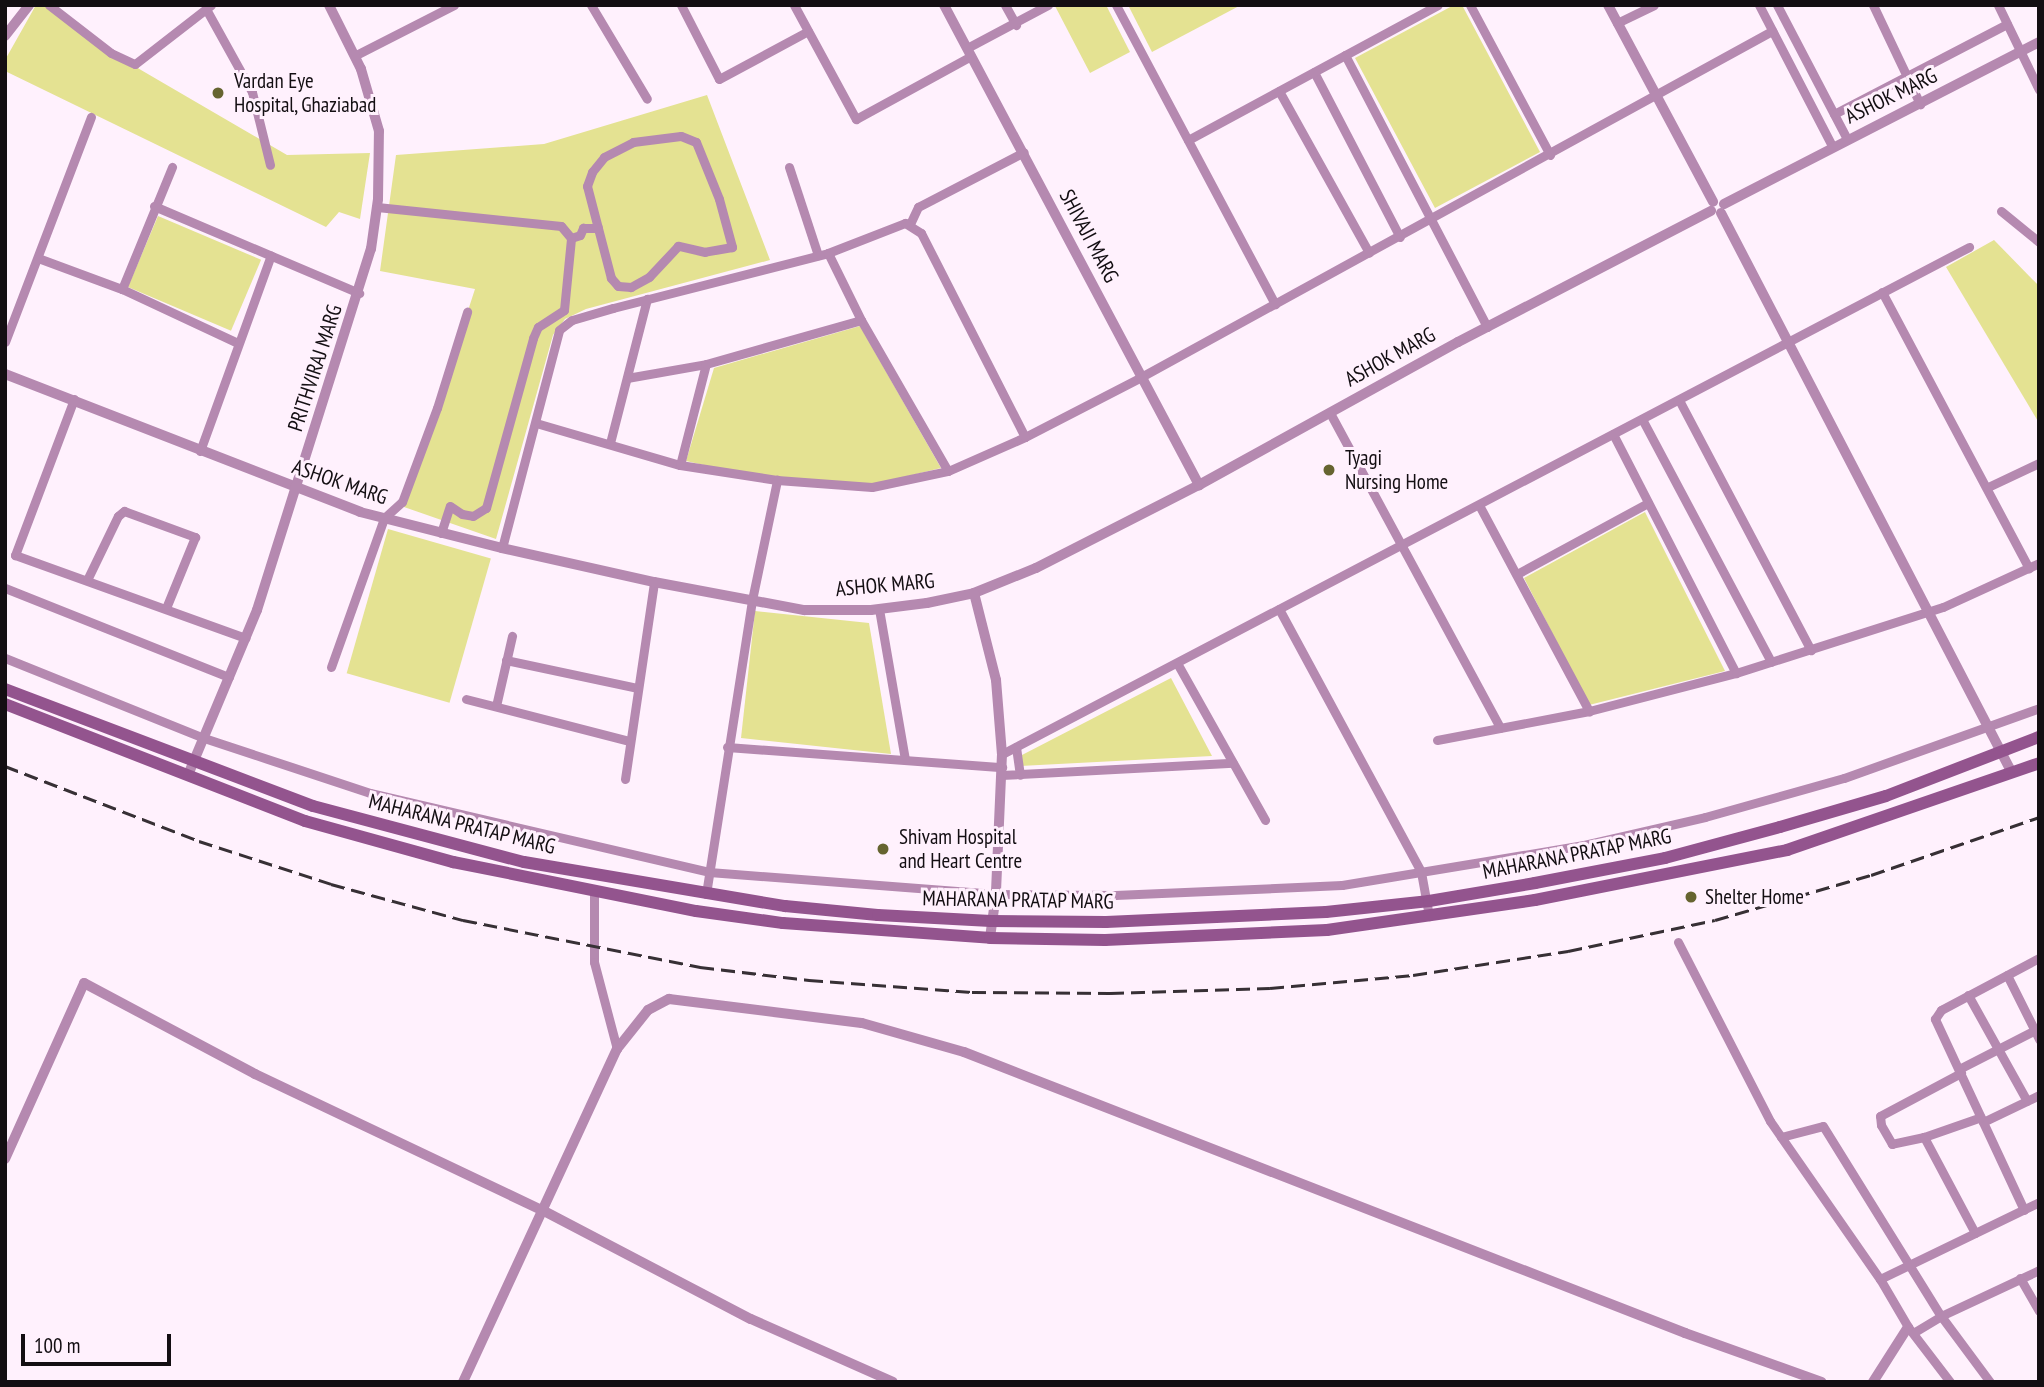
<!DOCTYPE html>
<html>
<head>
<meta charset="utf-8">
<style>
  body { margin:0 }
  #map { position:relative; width:2044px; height:1387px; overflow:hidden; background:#fff1fd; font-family:"PT Sans Narrow",sans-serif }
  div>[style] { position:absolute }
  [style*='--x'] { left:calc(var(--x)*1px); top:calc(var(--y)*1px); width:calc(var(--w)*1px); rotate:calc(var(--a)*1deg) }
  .green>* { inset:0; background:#e4e292; transform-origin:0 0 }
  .minor>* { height:9px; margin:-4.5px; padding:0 4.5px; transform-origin:4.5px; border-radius:4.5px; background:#b589b0 }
  .tertiary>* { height:10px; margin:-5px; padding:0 5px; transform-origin:5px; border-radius:5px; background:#b589b0 }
  .secondary>* { height:12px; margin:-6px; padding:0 6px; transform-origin:6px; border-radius:6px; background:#93548e }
  .rail>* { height:2.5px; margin-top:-1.25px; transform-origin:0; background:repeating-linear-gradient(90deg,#373035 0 14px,transparent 0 21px) }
  .dots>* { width:19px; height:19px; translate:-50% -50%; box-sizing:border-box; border:4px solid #fff1fd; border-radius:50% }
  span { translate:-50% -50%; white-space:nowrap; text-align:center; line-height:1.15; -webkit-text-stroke:6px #fff1fd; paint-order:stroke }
  .poi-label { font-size:21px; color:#130e12 }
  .left { translate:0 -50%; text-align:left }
  .street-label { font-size:21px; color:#130e12 }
  .frame { position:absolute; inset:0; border:7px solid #130e12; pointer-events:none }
  .scale { position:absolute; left:21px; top:1334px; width:150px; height:32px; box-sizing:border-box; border:4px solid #130e12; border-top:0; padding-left:9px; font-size:21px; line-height:24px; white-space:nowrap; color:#130e12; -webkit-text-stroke:5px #fff1fd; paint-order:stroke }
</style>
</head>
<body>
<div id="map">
  <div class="green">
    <div style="clip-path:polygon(36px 5px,43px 5px,141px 70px,287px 155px,370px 153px,360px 219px,339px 212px,326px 227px,5px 71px,5px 60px)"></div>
    <div style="clip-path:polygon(1106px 5px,1130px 52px,1090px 73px,1055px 6px)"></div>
    <div style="clip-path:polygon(1128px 5px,1241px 5px,1152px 52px)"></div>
    <div style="clip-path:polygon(1454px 5px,1462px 5px,1540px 152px,1435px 208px,1355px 58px)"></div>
    <div style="clip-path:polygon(707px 95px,770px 260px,586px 309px,565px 319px,553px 335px,496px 539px,404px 507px,475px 289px,380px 271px,396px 155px,544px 144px)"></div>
    <div style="left:158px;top:216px;width:112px;height:77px;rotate:23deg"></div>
    <div style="clip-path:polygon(1994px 240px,2039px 286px,2039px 423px,1946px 267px)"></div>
    <div style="clip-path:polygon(860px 326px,941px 468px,871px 485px,771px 480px,686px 461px,714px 368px)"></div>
    <div style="clip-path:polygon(1645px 512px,1725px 671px,1589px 705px,1524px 578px)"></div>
    <div style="left:388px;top:529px;width:107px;height:150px;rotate:16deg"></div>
    <div style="clip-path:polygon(755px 611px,869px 623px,891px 754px,741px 738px)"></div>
    <div style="clip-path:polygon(1171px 678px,1212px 756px,1020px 766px,1022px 755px)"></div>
  </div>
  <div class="minor">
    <div style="--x:49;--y:5;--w:78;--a:37.7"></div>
    <div style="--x:111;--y:53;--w:26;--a:25"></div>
    <div style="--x:135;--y:64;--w:96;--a:-37.8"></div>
    <div style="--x:591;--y:5;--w:109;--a:59.2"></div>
    <div style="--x:681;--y:5;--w:83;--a:62.8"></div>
    <div style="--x:719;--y:79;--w:101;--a:-28.3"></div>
    <div style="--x:794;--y:5;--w:130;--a:61.5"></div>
    <div style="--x:856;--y:119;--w:131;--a:-28.7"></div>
    <div style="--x:1005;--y:5;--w:23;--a:61"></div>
    <div style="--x:1116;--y:5;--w:339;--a:62"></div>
    <div style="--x:1470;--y:5;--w:170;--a:61.9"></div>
    <div style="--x:1759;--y:5;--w:159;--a:62.6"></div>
    <div style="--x:1777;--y:5;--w:151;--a:62.4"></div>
    <div style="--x:1873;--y:5;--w:110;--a:64.6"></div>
    <div style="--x:1998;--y:5;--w:94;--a:64.2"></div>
    <div style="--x:206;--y:9;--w:95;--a:61"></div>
    <div style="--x:252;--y:92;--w:75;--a:76.1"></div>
    <div style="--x:1617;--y:23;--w:41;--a:-25.9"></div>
    <div style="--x:967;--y:48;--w:92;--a:-28"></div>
    <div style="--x:356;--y:55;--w:110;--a:-27"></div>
    <div style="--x:1345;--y:55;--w:307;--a:62.4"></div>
    <div style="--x:1314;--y:72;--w:186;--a:62.5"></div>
    <div style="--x:1279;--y:91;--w:185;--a:60.9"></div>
    <div style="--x:1834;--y:114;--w:195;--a:-27.5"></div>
    <div style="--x:681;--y:136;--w:16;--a:22"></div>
    <div style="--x:696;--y:142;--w:61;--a:68"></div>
    <div style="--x:719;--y:199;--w:50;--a:74.8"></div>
    <div style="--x:732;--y:247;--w:27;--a:170"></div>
    <div style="--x:705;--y:252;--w:28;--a:-167"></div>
    <div style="--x:678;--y:246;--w:42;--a:133.1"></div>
    <div style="--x:649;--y:277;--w:21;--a:151"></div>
    <div style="--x:631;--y:287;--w:13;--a:-176"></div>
    <div style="--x:618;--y:286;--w:11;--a:-131"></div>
    <div style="--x:611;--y:278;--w:95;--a:-104.6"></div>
    <div style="--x:587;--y:186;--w:15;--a:-70"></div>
    <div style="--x:592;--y:172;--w:19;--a:-51"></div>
    <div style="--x:604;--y:157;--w:33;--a:-27"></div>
    <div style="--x:633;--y:142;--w:48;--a:-7.1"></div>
    <div style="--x:1188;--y:140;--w:284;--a:-28.4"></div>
    <div style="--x:789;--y:167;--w:93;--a:71.8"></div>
    <div style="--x:154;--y:206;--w:223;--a:23"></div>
    <div style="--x:377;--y:207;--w:185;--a:5.9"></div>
    <div style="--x:561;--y:226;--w:16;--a:50"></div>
    <div style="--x:571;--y:238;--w:9;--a:-18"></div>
    <div style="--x:580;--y:235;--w:8;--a:-67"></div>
    <div style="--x:583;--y:228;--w:15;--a:0"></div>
    <div style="--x:2001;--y:211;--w:49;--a:39.2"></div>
    <div style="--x:910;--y:224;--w:19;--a:-65"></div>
    <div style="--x:918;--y:207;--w:119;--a:-27.4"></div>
    <div style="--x:828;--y:253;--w:75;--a:63.8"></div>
    <div style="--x:861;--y:320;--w:174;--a:60.1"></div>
    <div style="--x:38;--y:258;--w:90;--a:20.3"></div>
    <div style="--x:122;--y:289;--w:128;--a:25"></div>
    <div style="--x:122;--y:289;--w:132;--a:-67.7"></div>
    <div style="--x:1882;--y:292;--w:313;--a:62"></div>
    <div style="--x:5;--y:342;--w:241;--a:-69.1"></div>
    <div style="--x:627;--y:378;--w:80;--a:-10"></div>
    <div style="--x:74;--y:399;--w:167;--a:110.7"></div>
    <div style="--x:15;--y:555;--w:245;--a:19.8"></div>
    <div style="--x:1679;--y:400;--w:283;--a:62.2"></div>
    <div style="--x:1330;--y:413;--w:358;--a:61.6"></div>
    <div style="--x:1642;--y:419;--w:275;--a:62"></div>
    <div style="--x:536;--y:423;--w:150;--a:16.3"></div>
    <div style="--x:680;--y:465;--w:98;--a:8.8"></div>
    <div style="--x:777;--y:480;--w:95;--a:4.2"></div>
    <div style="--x:872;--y:487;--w:78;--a:-11.9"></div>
    <div style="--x:948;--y:471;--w:84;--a:-23.8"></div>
    <div style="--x:1025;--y:437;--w:131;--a:-27.3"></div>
    <div style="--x:1141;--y:377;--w:720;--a:-28.74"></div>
    <div style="--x:1613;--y:434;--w:269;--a:62.8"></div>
    <div style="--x:610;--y:443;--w:149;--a:-75.6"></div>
    <div style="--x:200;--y:451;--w:208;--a:-70.1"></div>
    <div style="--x:680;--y:465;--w:104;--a:-75.6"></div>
    <div style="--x:706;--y:364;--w:161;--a:-15.8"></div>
    <div style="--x:1988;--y:487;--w:56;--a:-25.2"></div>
    <div style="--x:1479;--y:505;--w:234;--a:61.9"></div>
    <div style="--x:441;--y:533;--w:28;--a:-72"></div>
    <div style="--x:450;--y:506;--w:14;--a:34"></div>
    <div style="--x:462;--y:514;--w:11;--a:10"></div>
    <div style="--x:473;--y:516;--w:15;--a:-32"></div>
    <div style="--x:486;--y:508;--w:176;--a:-74.5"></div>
    <div style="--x:533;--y:338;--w:12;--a:-66"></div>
    <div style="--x:538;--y:327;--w:31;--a:-33"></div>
    <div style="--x:564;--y:310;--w:72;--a:-84.4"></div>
    <div style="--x:502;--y:548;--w:225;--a:-75.3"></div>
    <div style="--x:559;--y:330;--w:16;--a:-38"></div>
    <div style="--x:572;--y:320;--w:43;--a:-16.3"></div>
    <div style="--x:613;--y:308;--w:222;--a:-14.3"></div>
    <div style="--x:828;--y:253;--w:83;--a:-21.3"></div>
    <div style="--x:905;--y:223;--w:19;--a:32"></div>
    <div style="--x:921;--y:233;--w:229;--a:63"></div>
    <div style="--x:1517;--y:574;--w:149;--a:-28.5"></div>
    <div style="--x:87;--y:580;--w:71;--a:-64.2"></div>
    <div style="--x:118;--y:516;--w:8;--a:-40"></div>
    <div style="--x:124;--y:511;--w:76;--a:20.1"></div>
    <div style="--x:195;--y:537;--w:77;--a:112.2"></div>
    <div style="--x:5;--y:588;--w:241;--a:21.7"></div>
    <div style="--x:879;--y:609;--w:153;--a:80.2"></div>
    <div style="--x:1279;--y:609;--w:299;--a:61.6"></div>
    <div style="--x:1421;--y:872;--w:45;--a:79.7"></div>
    <div style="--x:5;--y:658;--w:214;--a:21.9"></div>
    <div style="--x:204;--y:738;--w:175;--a:18.3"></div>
    <div style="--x:370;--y:793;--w:348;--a:13.1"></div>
    <div style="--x:709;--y:872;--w:288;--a:4.4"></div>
    <div style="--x:996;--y:894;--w:119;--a:0.5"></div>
    <div style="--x:1115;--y:895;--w:227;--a:-2.5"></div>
    <div style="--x:1342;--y:885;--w:245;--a:-9.4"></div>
    <div style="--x:1584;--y:845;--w:124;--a:-13"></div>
    <div style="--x:1705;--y:817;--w:144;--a:-15.7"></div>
    <div style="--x:1844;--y:778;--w:207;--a:-19.7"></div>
    <div style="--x:506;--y:660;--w:135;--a:12"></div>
    <div style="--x:1177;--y:663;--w:180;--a:60.7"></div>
    <div style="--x:331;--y:667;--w:158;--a:-70.4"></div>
    <div style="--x:384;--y:518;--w:24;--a:-42"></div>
    <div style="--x:402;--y:502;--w:100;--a:-69.6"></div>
    <div style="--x:437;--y:408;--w:101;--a:-72.6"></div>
    <div style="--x:466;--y:699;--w:169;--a:14.4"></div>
    <div style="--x:496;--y:706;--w:72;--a:-77.1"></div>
    <div style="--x:1437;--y:740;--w:155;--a:-10.8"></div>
    <div style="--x:1589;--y:711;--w:152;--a:-14.5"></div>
    <div style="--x:1736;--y:673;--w:217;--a:-17.7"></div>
    <div style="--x:1943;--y:607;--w:106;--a:-24.6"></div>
    <div style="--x:727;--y:747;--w:276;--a:4.2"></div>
    <div style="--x:1016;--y:747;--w:28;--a:82"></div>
    <div style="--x:1002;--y:754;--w:1092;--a:-27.67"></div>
    <div style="--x:1001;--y:775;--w:232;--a:-3"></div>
    <div style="--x:625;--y:779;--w:199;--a:-81.6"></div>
    <div style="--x:594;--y:891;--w:71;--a:90"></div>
    <div style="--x:594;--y:962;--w:90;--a:75.2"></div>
    <div style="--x:706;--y:894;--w:298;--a:-81.1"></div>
    <div style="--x:752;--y:600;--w:123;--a:-78.2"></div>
    <div style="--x:1678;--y:942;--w:201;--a:62.8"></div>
    <div style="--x:1770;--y:1121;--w:193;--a:55.2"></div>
    <div style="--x:1880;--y:1279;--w:56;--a:59.7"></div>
    <div style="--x:1908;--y:1327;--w:69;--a:52.6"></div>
    <div style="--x:2007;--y:975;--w:72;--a:63.4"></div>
    <div style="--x:1968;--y:995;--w:121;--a:60.9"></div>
    <div style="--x:1959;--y:1069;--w:90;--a:-27.1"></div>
    <div style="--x:1983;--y:1122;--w:62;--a:-25.7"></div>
    <div style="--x:1781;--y:1137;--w:43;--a:-14.7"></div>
    <div style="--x:1823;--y:1126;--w:224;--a:58.2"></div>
    <div style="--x:1941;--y:1316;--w:82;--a:53.4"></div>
    <div style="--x:1924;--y:1137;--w:33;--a:168"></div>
    <div style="--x:1892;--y:1144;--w:22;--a:-120"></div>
    <div style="--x:1881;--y:1125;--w:9;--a:-96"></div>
    <div style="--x:1880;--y:1116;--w:92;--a:-28"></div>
    <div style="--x:2024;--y:1210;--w:211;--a:-115"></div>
    <div style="--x:1935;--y:1019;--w:11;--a:-56"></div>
    <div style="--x:1941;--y:1010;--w:111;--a:-28"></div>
    <div style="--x:1975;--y:1233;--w:109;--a:-118"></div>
    <div style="--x:1924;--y:1137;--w:60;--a:-19.3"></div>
    <div style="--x:2020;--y:1278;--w:38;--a:60"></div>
    <div style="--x:1880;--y:1279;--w:177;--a:-25.8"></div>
    <div style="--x:1913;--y:1333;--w:33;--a:-31"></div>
    <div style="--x:1941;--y:1316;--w:108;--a:-25.1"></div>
  </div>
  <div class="tertiary">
    <div style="--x:944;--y:5;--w:544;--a:62.02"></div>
    <div style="--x:1608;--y:5;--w:223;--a:61.9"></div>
    <div style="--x:5;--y:36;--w:39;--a:-52"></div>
    <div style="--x:1724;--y:204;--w:354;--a:-27.2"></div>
    <div style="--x:1721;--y:213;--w:631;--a:62.54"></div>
    <div style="--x:5;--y:374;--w:381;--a:21.2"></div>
    <div style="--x:360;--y:512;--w:146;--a:14.2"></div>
    <div style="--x:502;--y:548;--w:156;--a:12.6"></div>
    <div style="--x:654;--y:582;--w:153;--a:10.6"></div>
    <div style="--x:804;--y:610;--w:67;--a:0"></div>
    <div style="--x:871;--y:610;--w:56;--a:-7.1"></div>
    <div style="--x:927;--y:603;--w:48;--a:-12"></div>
    <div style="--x:974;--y:593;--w:67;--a:-22"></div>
    <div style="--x:1036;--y:568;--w:183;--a:-27"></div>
    <div style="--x:1199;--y:485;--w:296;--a:-28.9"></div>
    <div style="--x:1458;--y:342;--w:285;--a:-27.4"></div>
    <div style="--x:974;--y:593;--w:90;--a:75.8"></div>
    <div style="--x:996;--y:680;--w:74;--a:85.4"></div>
    <div style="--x:1002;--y:754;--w:140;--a:92.5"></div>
    <div style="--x:996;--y:894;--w:44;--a:97.8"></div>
    <div style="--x:188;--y:775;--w:179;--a:-67.3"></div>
    <div style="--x:257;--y:610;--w:379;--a:-72.5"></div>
    <div style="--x:371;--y:249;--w:50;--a:-82"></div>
    <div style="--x:378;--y:199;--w:68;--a:-89.2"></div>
    <div style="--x:379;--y:131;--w:65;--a:-106.2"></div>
    <div style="--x:361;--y:69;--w:72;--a:-116.6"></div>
    <div style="--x:5;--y:1159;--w:193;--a:-65.8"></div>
    <div style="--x:84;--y:983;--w:194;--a:28"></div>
    <div style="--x:255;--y:1074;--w:320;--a:25.4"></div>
    <div style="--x:544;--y:1211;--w:233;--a:27.6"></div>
    <div style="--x:751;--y:1319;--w:155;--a:23.9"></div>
    <div style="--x:463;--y:1382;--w:367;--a:-65.2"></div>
    <div style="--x:617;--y:1049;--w:50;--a:-51.5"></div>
    <div style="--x:648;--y:1010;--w:24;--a:-28"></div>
    <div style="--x:669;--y:999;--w:194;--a:7.1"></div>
    <div style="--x:862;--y:1023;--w:106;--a:15.9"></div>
    <div style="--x:964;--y:1052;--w:774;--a:21.29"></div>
    <div style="--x:1685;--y:1333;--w:145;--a:19.7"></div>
    <div style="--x:1873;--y:1382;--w:65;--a:-57.5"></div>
  </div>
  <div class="secondary">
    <div style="--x:5;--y:689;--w:329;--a:20.8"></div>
    <div style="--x:313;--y:806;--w:218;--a:14.9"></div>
    <div style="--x:524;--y:862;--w:265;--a:9.6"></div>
    <div style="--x:785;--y:906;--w:93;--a:5.5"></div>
    <div style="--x:878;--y:915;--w:113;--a:3"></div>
    <div style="--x:991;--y:921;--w:115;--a:0.5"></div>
    <div style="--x:1106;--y:922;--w:220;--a:-2.6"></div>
    <div style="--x:1326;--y:912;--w:104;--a:-6.1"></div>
    <div style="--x:1429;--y:901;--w:108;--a:-9.6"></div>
    <div style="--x:1535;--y:883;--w:132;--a:-10.9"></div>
    <div style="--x:1665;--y:858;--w:119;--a:-15.1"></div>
    <div style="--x:1780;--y:827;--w:110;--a:-16.3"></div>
    <div style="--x:1886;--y:796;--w:164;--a:-21.1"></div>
    <div style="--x:5;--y:704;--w:322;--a:21.3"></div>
    <div style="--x:305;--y:821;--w:154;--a:15.5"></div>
    <div style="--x:453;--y:862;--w:248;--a:11.4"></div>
    <div style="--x:696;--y:911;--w:88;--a:7.9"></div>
    <div style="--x:783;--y:923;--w:208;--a:4.1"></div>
    <div style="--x:990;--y:938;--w:115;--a:1"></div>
    <div style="--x:1105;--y:940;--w:222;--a:-2.6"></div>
    <div style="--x:1327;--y:930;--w:210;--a:-8.2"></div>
    <div style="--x:1535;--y:900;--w:257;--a:-11.2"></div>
    <div style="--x:1787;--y:850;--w:267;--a:-19"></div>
  </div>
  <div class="rail">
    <div style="--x:5;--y:766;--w:208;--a:21.1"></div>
    <div style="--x:199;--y:841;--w:139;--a:18"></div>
    <div style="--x:331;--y:884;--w:137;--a:15.3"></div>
    <div style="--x:463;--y:920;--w:242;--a:11.2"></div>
    <div style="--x:700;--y:967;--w:110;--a:6.8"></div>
    <div style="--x:809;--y:980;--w:163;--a:4.2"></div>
    <div style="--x:972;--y:992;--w:138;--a:0.4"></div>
    <div style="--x:1110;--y:993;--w:160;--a:-1.8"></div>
    <div style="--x:1270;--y:988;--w:144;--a:-5.2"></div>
    <div style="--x:1413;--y:975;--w:157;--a:-8.8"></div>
    <div style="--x:1568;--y:951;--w:150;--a:-11.9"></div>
    <div style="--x:1715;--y:920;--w:162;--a:-16.1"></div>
    <div style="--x:1871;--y:875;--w:178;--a:-19"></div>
  </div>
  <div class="dots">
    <div style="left:218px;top:93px;background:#666430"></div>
    <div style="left:1329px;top:470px;background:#666430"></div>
    <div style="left:883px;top:849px;background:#666430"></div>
    <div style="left:1691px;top:897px;background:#666430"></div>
  </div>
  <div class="poi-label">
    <span class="left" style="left:234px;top:93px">Vardan Eye<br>Hospital, Ghaziabad</span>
    <span class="left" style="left:1345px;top:470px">Tyagi<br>Nursing Home</span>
    <span class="left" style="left:899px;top:849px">Shivam Hospital<br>and Heart Centre</span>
    <span class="left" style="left:1705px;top:897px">Shelter Home</span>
  </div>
  <div class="street-label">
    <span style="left:1891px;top:96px;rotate:-26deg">ASHOK MARG</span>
    <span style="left:1089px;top:236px;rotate:62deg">SHIVAJI MARG</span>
    <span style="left:1390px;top:357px;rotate:-29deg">ASHOK MARG</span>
    <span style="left:315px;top:368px;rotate:-72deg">PRITHVIRAJ MARG</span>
    <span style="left:340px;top:482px;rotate:19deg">ASHOK MARG</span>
    <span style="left:885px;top:585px;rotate:-5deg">ASHOK MARG</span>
    <span style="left:462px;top:824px;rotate:14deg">MAHARANA PRATAP MARG</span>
    <span style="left:1577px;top:854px;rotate:-11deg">MAHARANA PRATAP MARG</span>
    <span style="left:1018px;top:900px;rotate:1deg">MAHARANA PRATAP MARG</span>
  </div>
  <div class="frame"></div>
  <div class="scale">100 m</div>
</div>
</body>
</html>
